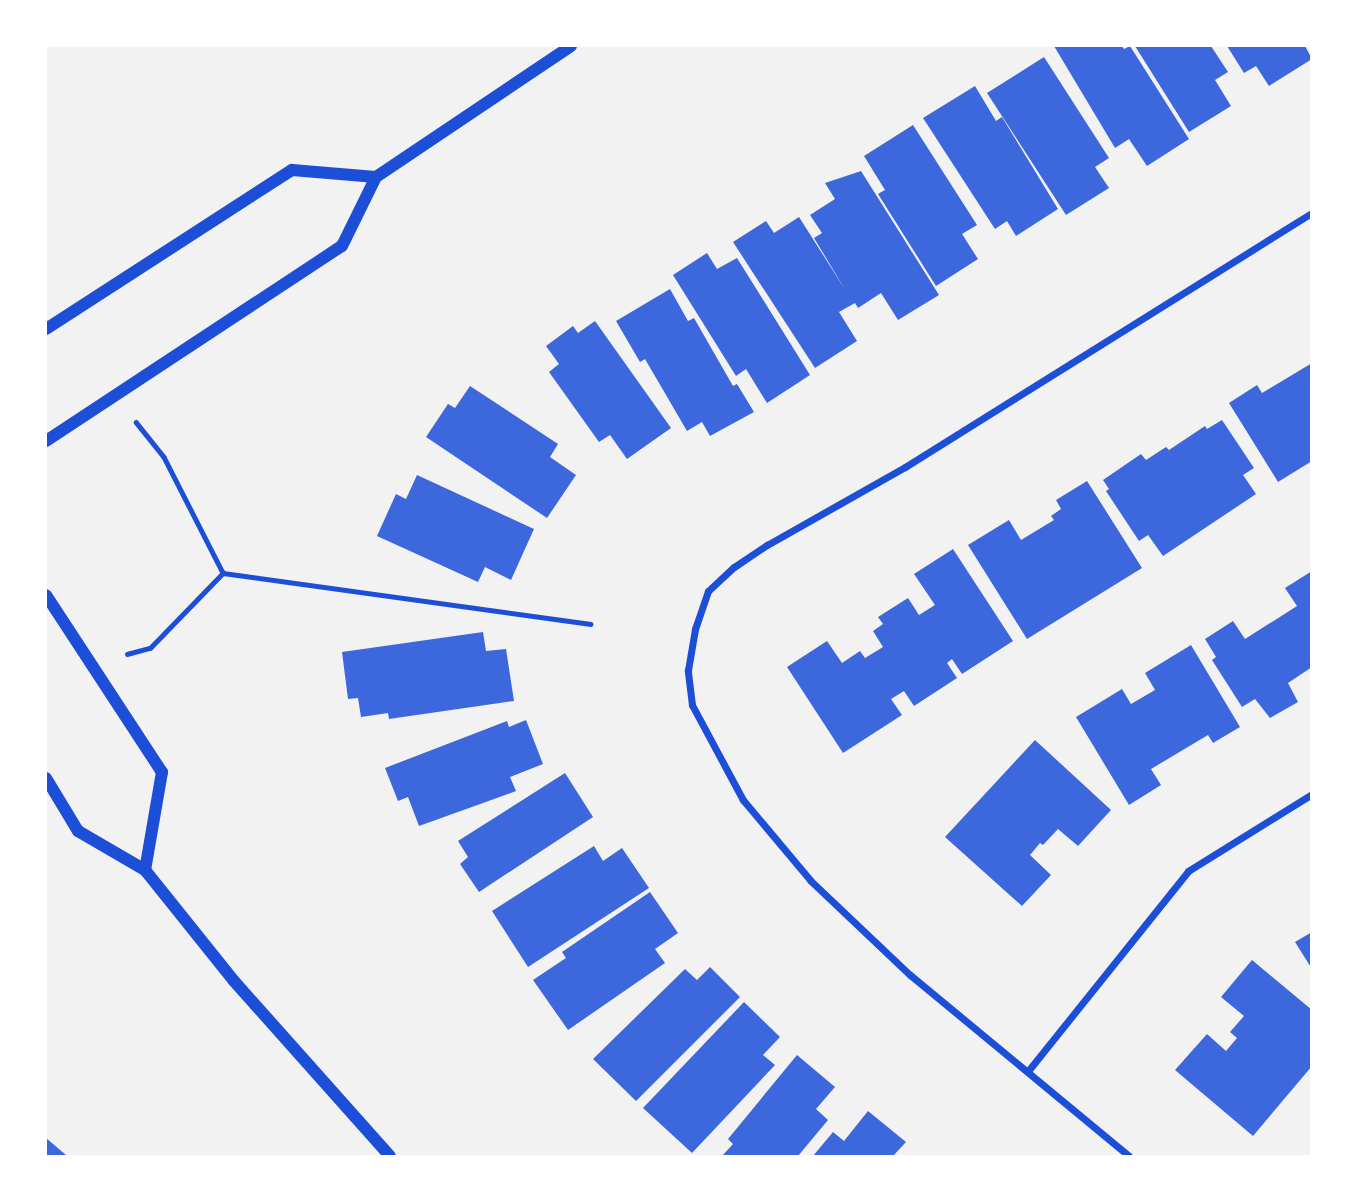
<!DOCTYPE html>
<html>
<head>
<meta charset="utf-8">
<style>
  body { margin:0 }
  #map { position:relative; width:1357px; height:1202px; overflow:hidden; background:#f2f2f2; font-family:"Archivo Narrow",sans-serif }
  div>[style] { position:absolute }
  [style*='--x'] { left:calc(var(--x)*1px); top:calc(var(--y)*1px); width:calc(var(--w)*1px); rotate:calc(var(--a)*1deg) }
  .building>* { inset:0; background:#3d67dc }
  .path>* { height:4.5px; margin:-2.25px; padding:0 2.25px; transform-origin:2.25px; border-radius:2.25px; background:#1d4ed8 }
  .minor>* { height:7px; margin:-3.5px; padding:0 3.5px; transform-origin:3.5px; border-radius:3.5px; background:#1d4ed8 }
  .tertiary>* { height:12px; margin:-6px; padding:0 6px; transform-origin:6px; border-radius:6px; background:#1d4ed8 }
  span { translate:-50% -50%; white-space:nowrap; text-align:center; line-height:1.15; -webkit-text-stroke:5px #fff; paint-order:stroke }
  .frame { position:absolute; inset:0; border:47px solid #fff; pointer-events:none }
</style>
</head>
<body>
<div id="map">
  <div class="building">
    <div style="clip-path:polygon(1054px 46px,1122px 46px,1124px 49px,1130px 46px,1189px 139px,1147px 166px,1129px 139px,1115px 148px)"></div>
    <div style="clip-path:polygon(1135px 46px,1211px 46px,1228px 72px,1215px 80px,1231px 106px,1189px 132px)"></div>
    <div style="clip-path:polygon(1227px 46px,1305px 46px,1312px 59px,1269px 86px,1256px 66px,1244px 73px)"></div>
    <div style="clip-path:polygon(1044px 57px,1109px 158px,1095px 167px,1109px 188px,1066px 215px,987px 93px)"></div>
    <div style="clip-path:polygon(975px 86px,996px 121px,1002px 117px,1058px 209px,1016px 236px,1007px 221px,995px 229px,923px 118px)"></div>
    <div style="clip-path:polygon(913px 125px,977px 225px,962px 234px,978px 259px,936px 286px,878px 194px,885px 190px,864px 156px)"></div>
    <div style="clip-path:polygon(861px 171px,939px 295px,898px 320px,881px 293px,858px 308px,855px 303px,839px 312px,857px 341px,815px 368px,733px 242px,766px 221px,774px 233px,799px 217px,846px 291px,814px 238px,822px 233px,810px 215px,835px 199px,825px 183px)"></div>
    <div style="clip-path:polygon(707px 253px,717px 269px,737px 258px,810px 375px,767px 403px,746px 369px,736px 376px,673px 275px)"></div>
    <div style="clip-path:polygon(670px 289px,688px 321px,694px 318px,733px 386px,737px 384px,754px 412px,710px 436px,702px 422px,687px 431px,645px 359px,640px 362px,616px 321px)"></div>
    <div style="clip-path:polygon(595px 321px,671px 428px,627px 459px,610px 435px,599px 442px,549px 372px,559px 364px,546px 346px,573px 326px,578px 333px)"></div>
    <div style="clip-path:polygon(1312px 363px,1312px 461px,1278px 482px,1229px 403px,1257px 385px,1262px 393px)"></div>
    <div style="clip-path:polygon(470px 386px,558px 444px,550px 457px,576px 475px,547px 518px,426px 437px,448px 404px,455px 408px)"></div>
    <div style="clip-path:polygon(1222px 420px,1254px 468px,1243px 475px,1256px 494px,1163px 556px,1148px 535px,1139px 541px,1106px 491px,1109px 489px,1103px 480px,1141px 454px,1146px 460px,1166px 447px,1169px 450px,1205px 426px,1207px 429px)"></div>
    <div style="clip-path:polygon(417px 475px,534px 529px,511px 580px,485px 567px,478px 582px,377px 536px,396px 494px,406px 499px)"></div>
    <div style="clip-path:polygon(1087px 481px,1142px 568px,1027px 639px,968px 545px,1009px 520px,1021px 540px,1054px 520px,1051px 516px,1061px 509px,1056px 500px)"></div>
    <div style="clip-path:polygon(953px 549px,1013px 641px,962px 674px,952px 659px,947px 663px,957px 678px,914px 706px,904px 691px,891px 699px,902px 715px,843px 753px,787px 667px,827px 641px,842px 663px,860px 651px,865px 658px,883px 647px,873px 631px,883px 624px,878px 617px,908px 598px,919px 615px,935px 605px,914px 574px)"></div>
    <div style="clip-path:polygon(1312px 571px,1312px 667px,1288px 683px,1298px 702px,1270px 718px,1255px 699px,1242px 707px,1212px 660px,1216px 657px,1205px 639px,1233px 621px,1245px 639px,1297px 606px,1285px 588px)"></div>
    <div style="clip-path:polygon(483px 632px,486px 651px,506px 649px,514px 701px,389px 719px,388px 713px,361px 717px,358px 698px,348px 699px,342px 652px)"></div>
    <div style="clip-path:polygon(1191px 645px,1240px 727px,1213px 743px,1208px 735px,1151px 769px,1161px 785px,1129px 805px,1076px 717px,1122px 689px,1131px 704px,1155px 690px,1145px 673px)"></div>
    <div style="clip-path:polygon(526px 720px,543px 764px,510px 777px,516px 791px,419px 826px,408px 797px,398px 801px,385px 768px,507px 721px,509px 727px)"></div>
    <div style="clip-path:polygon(1035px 740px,1111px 810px,1078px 846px,1058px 829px,1043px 845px,1040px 843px,1030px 855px,1051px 875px,1022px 906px,945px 837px)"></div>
    <div style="clip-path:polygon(565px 773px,593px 817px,479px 892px,460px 864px,468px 857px,458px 841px)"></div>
    <div style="clip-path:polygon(594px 846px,603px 861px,622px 848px,649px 888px,528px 967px,492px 911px)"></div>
    <div style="clip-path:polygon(650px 892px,678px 933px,655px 949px,665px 963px,568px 1030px,533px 980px,566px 958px,562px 952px)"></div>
    <div style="clip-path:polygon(1312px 932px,1312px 969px,1295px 942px)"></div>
    <div style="clip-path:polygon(1252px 960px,1312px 1010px,1312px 1066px,1253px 1136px,1175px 1070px,1207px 1034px,1226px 1051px,1237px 1038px,1230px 1032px,1244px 1016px,1221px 997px)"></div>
    <div style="clip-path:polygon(710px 967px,740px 997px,636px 1101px,593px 1059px,685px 969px,697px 980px)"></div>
    <div style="clip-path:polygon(744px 1002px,780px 1037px,763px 1055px,775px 1065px,692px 1153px,643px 1108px)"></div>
    <div style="clip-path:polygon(797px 1055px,835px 1087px,816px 1109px,828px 1120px,798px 1156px,722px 1156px,733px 1144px,728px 1139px)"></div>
    <div style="clip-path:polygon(868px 1111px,906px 1142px,893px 1156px,813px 1156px,833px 1132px,844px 1141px)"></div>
    <div style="clip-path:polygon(46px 1138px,66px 1155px,65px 1156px,46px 1156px)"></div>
  </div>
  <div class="path">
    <div style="--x:136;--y:422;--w:45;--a:51.3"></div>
    <div style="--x:164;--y:457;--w:130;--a:63"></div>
    <div style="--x:223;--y:573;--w:371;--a:7.9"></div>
    <div style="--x:127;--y:654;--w:24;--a:-15"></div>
    <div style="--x:150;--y:648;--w:105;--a:-45.8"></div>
  </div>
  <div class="minor">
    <div style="--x:1028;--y:1071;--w:256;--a:-51.3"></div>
    <div style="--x:1188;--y:871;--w:146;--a:-31.8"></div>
    <div style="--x:1129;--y:1156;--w:284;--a:-140.4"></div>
    <div style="--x:910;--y:975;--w:137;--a:-136.5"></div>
    <div style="--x:811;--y:881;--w:106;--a:-130"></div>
    <div style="--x:743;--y:800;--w:108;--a:-118.2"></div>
    <div style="--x:692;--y:705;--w:35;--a:-97"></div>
    <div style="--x:688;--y:670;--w:42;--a:-80.3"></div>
    <div style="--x:695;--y:629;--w:40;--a:-71.1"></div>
    <div style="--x:708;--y:591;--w:35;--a:-43"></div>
    <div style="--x:734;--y:567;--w:40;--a:-34"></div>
    <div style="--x:767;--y:545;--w:159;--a:-29.5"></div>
    <div style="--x:905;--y:467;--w:480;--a:-32"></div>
  </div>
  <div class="tertiary">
    <div style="--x:46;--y:329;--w:293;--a:-32.9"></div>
    <div style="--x:292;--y:170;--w:84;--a:4.8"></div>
    <div style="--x:46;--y:441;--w:354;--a:-33.4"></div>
    <div style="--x:342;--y:246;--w:77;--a:-63.8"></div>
    <div style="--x:376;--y:177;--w:235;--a:-33.9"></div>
    <div style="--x:46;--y:595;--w:212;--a:56.8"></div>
    <div style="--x:162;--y:772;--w:99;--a:99.8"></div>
    <div style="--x:46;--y:778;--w:62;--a:58.9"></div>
    <div style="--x:78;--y:831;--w:78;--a:30.2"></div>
    <div style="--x:145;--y:870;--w:142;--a:51.3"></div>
    <div style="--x:234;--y:981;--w:234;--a:48.3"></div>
  </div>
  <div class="frame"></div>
</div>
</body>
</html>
